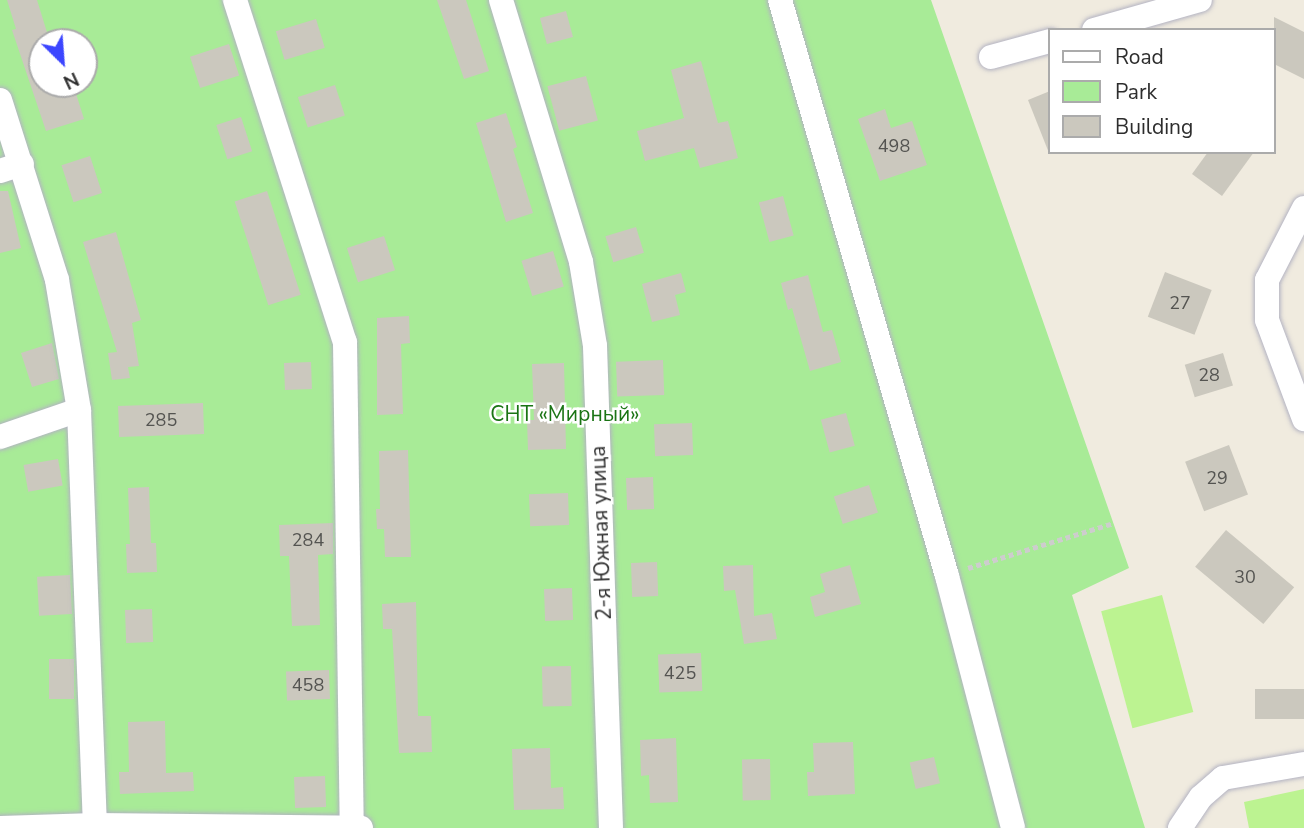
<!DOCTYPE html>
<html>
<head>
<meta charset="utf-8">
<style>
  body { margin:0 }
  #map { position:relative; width:1304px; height:828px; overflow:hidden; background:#f0ebdf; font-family:"Nunito Sans",sans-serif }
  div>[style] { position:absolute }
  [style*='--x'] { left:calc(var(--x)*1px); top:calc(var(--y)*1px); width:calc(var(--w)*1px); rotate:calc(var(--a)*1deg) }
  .green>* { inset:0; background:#a8eb97 }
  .pitch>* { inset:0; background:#bcf391; transform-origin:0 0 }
  .building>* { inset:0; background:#cbc8be; transform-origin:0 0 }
  .path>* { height:4.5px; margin-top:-2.25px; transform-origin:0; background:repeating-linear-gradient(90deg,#cdcdcd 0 5px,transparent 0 8.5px) }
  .roads { filter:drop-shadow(0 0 2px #b3b3c2) drop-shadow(0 0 2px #b3b3c2) }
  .minor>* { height:24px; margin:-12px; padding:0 12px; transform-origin:12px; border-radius:12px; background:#fff }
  span { translate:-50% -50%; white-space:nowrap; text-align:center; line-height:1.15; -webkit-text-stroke:5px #fff; paint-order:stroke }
  .number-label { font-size:18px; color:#545451 }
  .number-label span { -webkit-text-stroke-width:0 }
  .park-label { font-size:21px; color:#1a7414 }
  .street-label { font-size:21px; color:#2d2d2d }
  .legend { position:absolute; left:1048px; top:28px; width:228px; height:126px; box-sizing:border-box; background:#fff; border:2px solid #ababab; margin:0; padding:9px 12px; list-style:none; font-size:21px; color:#2d2d2d }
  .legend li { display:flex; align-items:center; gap:14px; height:35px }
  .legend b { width:35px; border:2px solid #ababab }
  .north { position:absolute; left:28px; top:28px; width:70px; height:70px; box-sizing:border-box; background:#fff; border:2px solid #ababab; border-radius:50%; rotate:155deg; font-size:19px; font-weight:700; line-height:28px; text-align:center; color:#2d2d2d }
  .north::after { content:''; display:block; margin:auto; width:24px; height:32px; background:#3c46ff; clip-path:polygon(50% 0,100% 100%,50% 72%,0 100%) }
</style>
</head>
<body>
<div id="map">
  <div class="green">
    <div style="clip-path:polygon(evenodd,0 0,931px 0,1129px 568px,1072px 595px,1145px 828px,0 828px,0 0,42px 42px,84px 42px,84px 84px,42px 84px,42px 42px)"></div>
  </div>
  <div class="pitch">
    <div style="left:1162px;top:595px;width:121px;height:63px;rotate:75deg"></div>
    <div style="clip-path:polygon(1304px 789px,1304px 828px,1249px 828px,1244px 802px)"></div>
  </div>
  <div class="building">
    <div style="clip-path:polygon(7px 0,37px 0,50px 42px,42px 42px,42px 84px,73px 84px,84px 119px,46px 131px,12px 30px,16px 29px)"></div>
    <div style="clip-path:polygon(437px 0,466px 0,489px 71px,464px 79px)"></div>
    <div style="left:566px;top:11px;width:27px;height:27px;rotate:75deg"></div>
    <div style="clip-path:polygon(1274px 17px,1304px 32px,1304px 79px,1274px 64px)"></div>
    <div style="left:316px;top:19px;width:30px;height:42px;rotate:73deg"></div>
    <div style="left:229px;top:44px;width:33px;height:41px;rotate:72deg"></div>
    <div style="clip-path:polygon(701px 61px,718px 123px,728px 121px,738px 158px,700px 168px,694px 148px,645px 161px,637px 131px,684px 118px,671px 70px)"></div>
    <div style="left:586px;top:76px;width:46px;height:40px;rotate:75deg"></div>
    <div style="left:335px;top:85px;width:32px;height:39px;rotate:72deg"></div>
    <div style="clip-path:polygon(1050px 91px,1050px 153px,1049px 153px,1028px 100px)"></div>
    <div style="clip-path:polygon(885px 109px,891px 128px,912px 121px,927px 165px,880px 181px,858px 119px)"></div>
    <div style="clip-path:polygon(506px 113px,517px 147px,513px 149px,533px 213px,506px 222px,476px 123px)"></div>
    <div style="left:241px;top:117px;width:36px;height:26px;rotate:72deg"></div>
    <div style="clip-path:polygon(1208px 152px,1254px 152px,1222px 196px,1192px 174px)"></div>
    <div style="left:90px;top:156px;width:39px;height:30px;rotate:72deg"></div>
    <div style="clip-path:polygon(0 191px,8px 191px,21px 248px,0 253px)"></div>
    <div style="left:267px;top:191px;width:109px;height:34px;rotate:72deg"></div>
    <div style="left:783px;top:196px;width:41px;height:25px;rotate:75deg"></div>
    <div style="left:636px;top:227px;width:27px;height:32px;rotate:73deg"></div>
    <div style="clip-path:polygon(116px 232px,141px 320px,132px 323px,139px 366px,128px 367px,130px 378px,112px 380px,108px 353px,117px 352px,83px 242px)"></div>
    <div style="left:384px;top:236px;width:36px;height:39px;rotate:72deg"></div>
    <div style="left:553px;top:251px;width:37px;height:33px;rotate:73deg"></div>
    <div style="left:1165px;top:272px;width:50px;height:48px;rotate:21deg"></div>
    <div style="clip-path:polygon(681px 273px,686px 292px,675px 295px,680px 315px,652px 322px,642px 284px)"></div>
    <div style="clip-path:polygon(808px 275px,823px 332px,832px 330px,841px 362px,810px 371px,792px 308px,788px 310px,781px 283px)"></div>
    <div style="clip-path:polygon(409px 316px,410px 343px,401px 344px,403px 414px,377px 415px,377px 318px)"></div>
    <div style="clip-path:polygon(52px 343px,59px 379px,32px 387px,21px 353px)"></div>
    <div style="left:1223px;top:353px;width:34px;height:40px;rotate:73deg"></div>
    <div style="left:663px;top:360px;width:35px;height:47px;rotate:88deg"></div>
    <div style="left:311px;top:362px;width:27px;height:27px;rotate:88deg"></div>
    <div style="clip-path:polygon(564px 363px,566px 449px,528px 450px,527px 420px,534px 420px,532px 364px)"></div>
    <div style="left:203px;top:403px;width:31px;height:85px;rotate:88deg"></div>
    <div style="left:846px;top:413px;width:34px;height:26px;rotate:75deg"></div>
    <div style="left:692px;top:423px;width:32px;height:38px;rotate:88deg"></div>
    <div style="left:1229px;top:445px;width:53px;height:47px;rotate:69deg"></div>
    <div style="clip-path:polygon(408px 450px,411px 557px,385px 557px,384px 529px,377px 529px,376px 509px,380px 509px,379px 451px)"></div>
    <div style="left:58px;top:459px;width:27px;height:35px;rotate:80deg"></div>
    <div style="left:653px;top:477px;width:32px;height:27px;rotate:88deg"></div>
    <div style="left:869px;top:485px;width:29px;height:37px;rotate:72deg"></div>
    <div style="clip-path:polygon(149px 487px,151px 543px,156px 543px,157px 572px,127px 573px,126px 544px,130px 544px,128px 488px)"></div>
    <div style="left:568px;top:493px;width:32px;height:39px;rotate:88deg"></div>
    <div style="clip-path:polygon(333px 523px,333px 554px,318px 555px,320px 625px,292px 626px,289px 556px,280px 556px,279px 525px)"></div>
    <div style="left:1226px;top:530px;width:89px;height:48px;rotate:40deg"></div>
    <div style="left:657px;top:562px;width:34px;height:26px;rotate:88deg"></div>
    <div style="clip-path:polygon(753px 565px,754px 616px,772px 613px,777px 639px,744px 644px,735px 590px,724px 591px,723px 566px)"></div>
    <div style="clip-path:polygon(850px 565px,861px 604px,815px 617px,810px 597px,825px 592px,820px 574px)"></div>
    <div style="left:70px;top:575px;width:39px;height:33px;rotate:87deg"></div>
    <div style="left:572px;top:588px;width:32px;height:28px;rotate:88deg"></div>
    <div style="clip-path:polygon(416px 602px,418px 716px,431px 716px,432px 752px,399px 753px,392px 629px,383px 629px,382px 604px)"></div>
    <div style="left:152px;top:609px;width:33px;height:27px;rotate:88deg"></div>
    <div style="left:701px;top:653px;width:38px;height:43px;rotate:88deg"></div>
    <div style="left:49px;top:659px;width:25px;height:40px"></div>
    <div style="left:571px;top:666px;width:40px;height:29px;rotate:89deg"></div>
    <div style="left:329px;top:670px;width:29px;height:43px;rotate:88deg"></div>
    <div style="left:1304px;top:689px;width:30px;height:49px;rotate:90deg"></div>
    <div style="clip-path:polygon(165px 721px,166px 773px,193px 772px,194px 791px,120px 794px,119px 772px,129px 772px,128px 722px)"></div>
    <div style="clip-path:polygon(676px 738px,678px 802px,650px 803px,649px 775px,641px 776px,640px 740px)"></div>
    <div style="clip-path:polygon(853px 742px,855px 794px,808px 796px,807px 772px,814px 772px,813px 743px)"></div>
    <div style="clip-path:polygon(550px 748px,551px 788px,563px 787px,564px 809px,514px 810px,512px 749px)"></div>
    <div style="left:934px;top:757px;width:27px;height:25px;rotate:77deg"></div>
    <div style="left:770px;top:759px;width:41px;height:28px;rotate:89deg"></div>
    <div style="left:325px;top:776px;width:31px;height:31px;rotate:88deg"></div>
  </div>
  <div class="path">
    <div style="--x:968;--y:568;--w:152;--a:-17.2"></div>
  </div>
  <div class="roads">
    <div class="minor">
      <div style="--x:235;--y:0;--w:359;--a:72.2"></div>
      <div style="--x:345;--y:342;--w:486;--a:89.2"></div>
      <div style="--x:501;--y:0;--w:274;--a:73"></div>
      <div style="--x:581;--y:262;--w:85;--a:80.5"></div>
      <div style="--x:595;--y:346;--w:482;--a:88.1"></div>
      <div style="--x:780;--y:0;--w:600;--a:73.83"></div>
      <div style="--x:947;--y:576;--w:260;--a:75.3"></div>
      <div style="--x:1094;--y:30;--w:110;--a:-15.8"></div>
      <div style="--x:991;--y:57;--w:61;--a:-15.2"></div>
      <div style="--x:0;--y:100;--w:189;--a:72.4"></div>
      <div style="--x:57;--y:280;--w:132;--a:80.4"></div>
      <div style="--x:79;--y:410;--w:415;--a:87.8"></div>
      <div style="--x:0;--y:171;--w:23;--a:-18"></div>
      <div style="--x:1304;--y:208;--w:81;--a:117.2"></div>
      <div style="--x:1267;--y:280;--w:40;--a:90"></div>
      <div style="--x:1267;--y:320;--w:106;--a:69.5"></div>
      <div style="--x:0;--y:437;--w:83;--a:-18.9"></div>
      <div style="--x:1;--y:828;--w:94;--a:-1.8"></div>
      <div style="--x:95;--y:825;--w:266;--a:0.6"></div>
      <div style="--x:1180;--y:828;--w:37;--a:-56"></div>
      <div style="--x:1201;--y:797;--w:29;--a:-41"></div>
      <div style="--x:1223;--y:778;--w:82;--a:-9.8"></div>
    </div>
  </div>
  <div class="number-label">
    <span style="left:894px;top:146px">498</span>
    <span style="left:1180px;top:303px">27</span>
    <span style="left:1209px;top:375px">28</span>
    <span style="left:161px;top:420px">285</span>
    <span style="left:1217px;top:478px">29</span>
    <span style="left:308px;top:540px">284</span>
    <span style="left:1245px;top:577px">30</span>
    <span style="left:680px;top:673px">425</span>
    <span style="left:308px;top:685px">458</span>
  </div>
  <div class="park-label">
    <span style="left:565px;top:414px">СНТ «Мирный»</span>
  </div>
  <div class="street-label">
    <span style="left:601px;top:533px;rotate:-92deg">2-я Южная улица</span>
  </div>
  <ul class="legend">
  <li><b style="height:9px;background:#fff"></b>Road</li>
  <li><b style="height:19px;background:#a8eb97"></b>Park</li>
  <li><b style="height:19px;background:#cbc8be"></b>Building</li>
  </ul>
  <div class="north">N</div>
</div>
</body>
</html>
